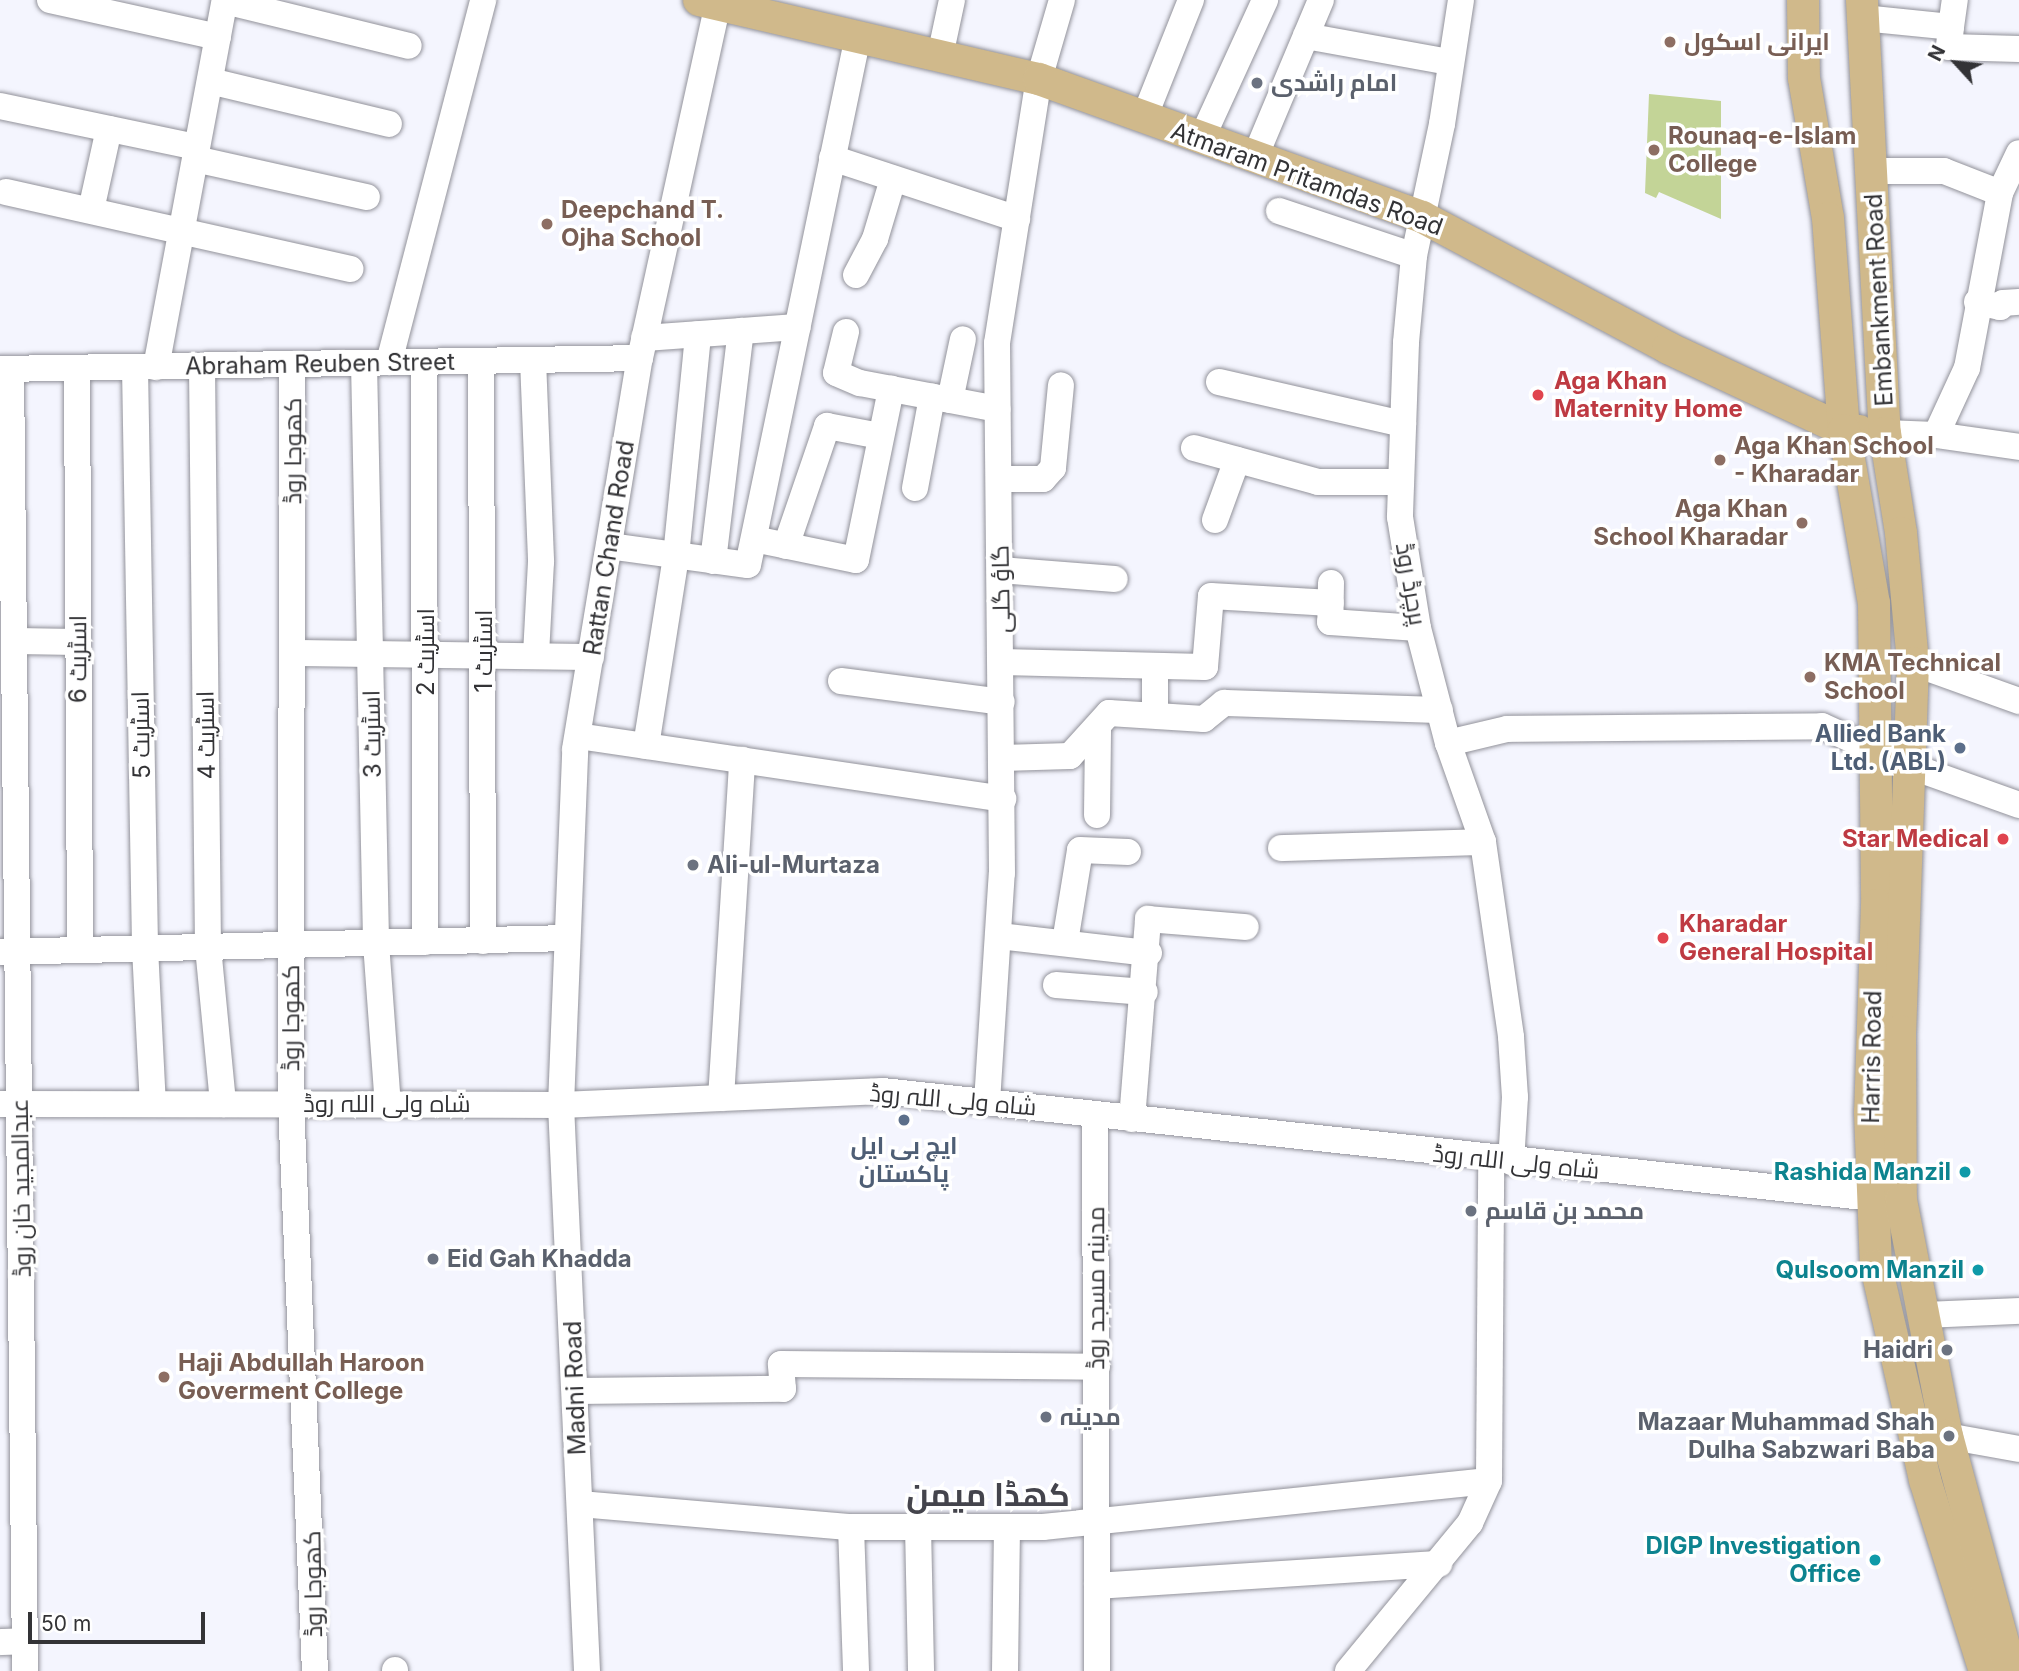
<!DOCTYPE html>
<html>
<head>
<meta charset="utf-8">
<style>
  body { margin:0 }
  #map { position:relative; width:2019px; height:1671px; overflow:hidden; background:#f4f5fe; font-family:Inter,Cairo,sans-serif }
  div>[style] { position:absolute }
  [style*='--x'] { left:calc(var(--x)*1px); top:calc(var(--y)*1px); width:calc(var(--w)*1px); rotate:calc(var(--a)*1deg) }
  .green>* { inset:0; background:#c3d497 }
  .roads { filter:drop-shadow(0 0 2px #92929a) drop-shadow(0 0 2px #92929a) }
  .minor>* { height:26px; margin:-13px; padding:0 13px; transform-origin:13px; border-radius:13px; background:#fff }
  .major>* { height:32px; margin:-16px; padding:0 16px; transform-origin:16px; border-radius:16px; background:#d0b98b }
  .dots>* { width:19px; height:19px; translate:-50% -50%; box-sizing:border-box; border:4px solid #fff; border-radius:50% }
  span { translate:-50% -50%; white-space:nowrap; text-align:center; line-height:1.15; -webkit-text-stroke:7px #fff; paint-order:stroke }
  .education-label { font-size:24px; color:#785e54; font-weight:700 }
  .left { translate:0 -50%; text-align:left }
  .right { translate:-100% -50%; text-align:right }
  .worship-label { font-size:24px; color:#5b616d; font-weight:700 }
  .street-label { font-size:24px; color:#333336 }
  .health-label { font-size:24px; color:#be3a42; font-weight:700 }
  .service-label { font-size:24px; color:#4e5e75; font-weight:700 }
  .culture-label { font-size:24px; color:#0d838f; font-weight:700 }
  .district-label { font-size:32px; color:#44444c; font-weight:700 }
  .north { position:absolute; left:1921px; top:28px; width:70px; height:70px; -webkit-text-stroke:5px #fff; paint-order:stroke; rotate:297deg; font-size:19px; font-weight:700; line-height:28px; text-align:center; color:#333336 }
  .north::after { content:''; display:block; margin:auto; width:24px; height:32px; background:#333336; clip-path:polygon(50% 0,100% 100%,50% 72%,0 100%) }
  .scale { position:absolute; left:28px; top:1612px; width:177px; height:32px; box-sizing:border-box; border:4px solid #333336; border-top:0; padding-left:9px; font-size:21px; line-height:24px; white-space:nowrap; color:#333336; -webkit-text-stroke:5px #fff; paint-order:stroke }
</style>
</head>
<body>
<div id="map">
  <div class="green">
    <div style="clip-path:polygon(1649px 94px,1721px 101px,1721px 219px,1659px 192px,1656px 198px,1645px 193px)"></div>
  </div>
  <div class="roads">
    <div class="minor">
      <div style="--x:50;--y:0;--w:172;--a:12.4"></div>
      <div style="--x:1461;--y:0;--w:125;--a:98.7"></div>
      <div style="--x:1442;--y:124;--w:135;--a:102"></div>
      <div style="--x:1414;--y:256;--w:87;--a:95.3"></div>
      <div style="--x:1406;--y:343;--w:174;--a:92"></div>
      <div style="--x:1400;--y:517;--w:112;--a:80.8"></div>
      <div style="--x:1418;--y:628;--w:119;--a:75.4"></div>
      <div style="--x:1448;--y:743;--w:105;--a:70.5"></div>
      <div style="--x:1483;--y:842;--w:197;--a:81.8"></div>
      <div style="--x:1511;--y:1037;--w:60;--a:86.2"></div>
      <div style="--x:1515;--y:1097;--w:65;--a:93.5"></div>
      <div style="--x:225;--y:1;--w:189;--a:13.7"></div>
      <div style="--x:1863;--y:18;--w:88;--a:5.8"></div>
      <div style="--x:1951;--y:27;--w:20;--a:96"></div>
      <div style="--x:1949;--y:47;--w:70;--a:1.6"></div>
      <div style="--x:1951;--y:27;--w:27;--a:-82"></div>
      <div style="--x:1306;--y:36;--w:145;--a:10.3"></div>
      <div style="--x:940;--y:56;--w:57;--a:-77.9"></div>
      <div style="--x:210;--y:81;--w:184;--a:13.5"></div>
      <div style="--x:0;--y:106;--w:201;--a:11.8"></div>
      <div style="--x:1144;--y:118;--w:127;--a:-68.3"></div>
      <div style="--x:1201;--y:140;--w:154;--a:-65.4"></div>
      <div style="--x:1255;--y:157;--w:170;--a:-67.2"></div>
      <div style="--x:832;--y:158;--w:195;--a:18.2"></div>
      <div style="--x:195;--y:159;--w:176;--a:12.5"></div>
      <div style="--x:1873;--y:171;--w:71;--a:0"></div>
      <div style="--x:1944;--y:171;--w:60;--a:21.4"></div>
      <div style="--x:6;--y:192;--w:353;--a:12.6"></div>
      <div style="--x:91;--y:210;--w:83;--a:-77.5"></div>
      <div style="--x:1279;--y:211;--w:142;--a:18.4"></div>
      <div style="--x:856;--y:275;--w:41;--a:-62.2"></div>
      <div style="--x:875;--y:239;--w:63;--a:-73.3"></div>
      <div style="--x:1977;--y:302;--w:24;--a:12"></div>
      <div style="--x:2000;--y:307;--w:5;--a:-53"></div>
      <div style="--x:2003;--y:303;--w:16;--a:-4"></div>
      <div style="--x:846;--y:332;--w:42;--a:103.7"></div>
      <div style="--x:836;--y:373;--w:26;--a:23"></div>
      <div style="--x:860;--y:383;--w:140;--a:10.7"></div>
      <div style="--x:644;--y:338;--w:154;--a:-4.1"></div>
      <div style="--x:533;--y:360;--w:202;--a:87.7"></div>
      <div style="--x:541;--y:562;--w:93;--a:93.1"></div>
      <div style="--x:481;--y:361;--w:580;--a:89.8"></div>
      <div style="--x:389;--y:362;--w:374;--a:-75.4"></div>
      <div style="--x:424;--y:362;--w:580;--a:89.9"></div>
      <div style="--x:364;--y:363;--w:580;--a:88.81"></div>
      <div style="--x:376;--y:943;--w:162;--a:85.8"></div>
      <div style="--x:292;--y:364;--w:740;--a:90.08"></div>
      <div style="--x:291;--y:1104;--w:568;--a:87.58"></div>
      <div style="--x:202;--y:366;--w:581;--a:89.41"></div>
      <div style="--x:208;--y:947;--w:158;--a:84.5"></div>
      <div style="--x:135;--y:367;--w:581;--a:89.01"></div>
      <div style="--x:145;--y:948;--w:156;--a:87.1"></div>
      <div style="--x:156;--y:367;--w:373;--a:-79.4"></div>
      <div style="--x:77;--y:368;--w:582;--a:89.7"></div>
      <div style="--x:0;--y:369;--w:640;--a:-0.98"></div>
      <div style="--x:11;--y:369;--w:1302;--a:89.38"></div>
      <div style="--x:1219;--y:382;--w:189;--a:12.9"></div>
      <div style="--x:950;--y:400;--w:62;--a:-78"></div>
      <div style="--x:1885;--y:433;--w:51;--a:2.2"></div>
      <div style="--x:1936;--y:435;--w:84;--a:8.2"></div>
      <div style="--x:1936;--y:435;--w:74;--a:-65.2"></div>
      <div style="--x:1967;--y:368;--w:178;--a:-79.3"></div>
      <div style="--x:2000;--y:193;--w:44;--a:-64.6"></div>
      <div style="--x:1194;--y:448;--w:129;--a:15.3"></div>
      <div style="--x:1318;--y:482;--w:81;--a:0"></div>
      <div style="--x:999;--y:479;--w:44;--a:0"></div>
      <div style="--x:1043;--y:479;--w:15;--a:-48"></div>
      <div style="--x:1053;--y:468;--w:83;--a:-84.5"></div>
      <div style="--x:915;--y:488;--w:93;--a:-79.4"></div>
      <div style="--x:1215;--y:520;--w:64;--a:-69.9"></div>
      <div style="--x:754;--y:539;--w:104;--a:11.6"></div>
      <div style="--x:856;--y:560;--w:175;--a:-78.4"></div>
      <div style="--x:609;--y:546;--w:140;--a:7.8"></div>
      <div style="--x:748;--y:565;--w:540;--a:-78.25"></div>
      <div style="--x:786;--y:546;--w:127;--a:-71.1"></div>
      <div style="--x:827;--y:426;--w:54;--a:10.7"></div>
      <div style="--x:713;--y:561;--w:232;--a:-83.1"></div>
      <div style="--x:1000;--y:570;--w:115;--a:4.5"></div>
      <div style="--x:1331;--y:583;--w:39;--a:91"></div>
      <div style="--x:1330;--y:622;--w:88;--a:3.9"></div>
      <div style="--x:15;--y:641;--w:63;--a:0.9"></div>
      <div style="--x:294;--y:653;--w:297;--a:0.8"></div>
      <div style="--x:1002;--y:662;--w:203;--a:1.4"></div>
      <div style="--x:1205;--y:667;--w:71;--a:-85.2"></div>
      <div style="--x:1211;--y:596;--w:120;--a:3.3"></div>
      <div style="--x:1913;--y:663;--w:113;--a:19.7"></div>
      <div style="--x:841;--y:681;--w:162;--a:7.4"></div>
      <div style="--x:1155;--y:714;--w:48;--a:-90"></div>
      <div style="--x:578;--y:736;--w:430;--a:8.4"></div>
      <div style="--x:1448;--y:743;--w:61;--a:-13.3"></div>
      <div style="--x:1507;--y:729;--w:315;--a:-0.5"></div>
      <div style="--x:1822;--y:726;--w:97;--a:24.4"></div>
      <div style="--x:1910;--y:766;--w:116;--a:19.7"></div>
      <div style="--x:646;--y:746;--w:192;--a:-81"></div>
      <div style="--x:676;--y:556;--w:223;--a:-84.3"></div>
      <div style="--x:1002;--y:758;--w:68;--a:-1.7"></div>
      <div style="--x:1070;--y:756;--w:58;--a:-47.8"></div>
      <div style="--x:1109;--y:713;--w:95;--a:3.6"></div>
      <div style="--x:1204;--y:719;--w:26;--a:-39"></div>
      <div style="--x:1224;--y:703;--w:216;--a:1.9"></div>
      <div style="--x:1097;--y:815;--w:88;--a:-89.3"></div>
      <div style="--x:1281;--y:848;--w:202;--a:-1.7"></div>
      <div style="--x:999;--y:936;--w:151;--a:6.5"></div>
      <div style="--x:1065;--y:942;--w:93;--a:-80.7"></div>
      <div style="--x:1080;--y:850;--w:48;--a:2.4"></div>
      <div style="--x:0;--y:952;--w:567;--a:-1.41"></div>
      <div style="--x:1056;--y:985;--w:89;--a:4.5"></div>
      <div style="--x:721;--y:1098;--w:339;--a:-86.4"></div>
      <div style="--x:987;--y:1102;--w:229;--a:-86.3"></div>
      <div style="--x:1002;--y:873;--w:530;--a:-90.54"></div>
      <div style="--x:997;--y:343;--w:267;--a:-81"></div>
      <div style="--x:1039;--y:79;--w:82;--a:-73.8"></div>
      <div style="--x:0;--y:1104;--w:561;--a:0.1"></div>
      <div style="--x:561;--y:1105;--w:322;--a:-2.5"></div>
      <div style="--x:883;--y:1091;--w:1015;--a:6.17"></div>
      <div style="--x:1095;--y:1115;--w:556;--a:89.79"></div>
      <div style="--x:1132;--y:1119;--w:201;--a:-85.4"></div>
      <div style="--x:1148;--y:919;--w:98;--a:4.7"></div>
      <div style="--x:1926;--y:1315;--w:93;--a:-2.5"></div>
      <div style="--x:576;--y:1391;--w:207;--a:-0.6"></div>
      <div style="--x:783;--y:1389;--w:25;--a:-95"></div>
      <div style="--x:781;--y:1364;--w:316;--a:0.5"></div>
      <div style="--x:1947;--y:1436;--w:73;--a:10.2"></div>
      <div style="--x:580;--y:1504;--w:272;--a:4.9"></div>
      <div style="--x:851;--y:1527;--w:192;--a:0"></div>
      <div style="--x:1043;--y:1527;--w:448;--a:-5.9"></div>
      <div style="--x:1489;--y:1481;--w:321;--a:-89.6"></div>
      <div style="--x:918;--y:1526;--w:145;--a:88.8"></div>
      <div style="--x:851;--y:1527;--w:144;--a:88"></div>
      <div style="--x:1097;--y:1586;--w:343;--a:-3.7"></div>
      <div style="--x:0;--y:1642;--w:25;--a:-2"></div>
      <div style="--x:395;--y:1671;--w:1;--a:-90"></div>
      <div style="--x:587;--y:1671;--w:567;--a:-92.63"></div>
      <div style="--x:561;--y:1105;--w:356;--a:-87.7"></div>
      <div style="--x:575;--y:749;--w:396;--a:-80.6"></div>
      <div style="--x:640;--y:358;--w:367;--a:-77.6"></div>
      <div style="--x:1005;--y:1671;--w:144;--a:-89.2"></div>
      <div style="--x:1348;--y:1671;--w:192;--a:-50.5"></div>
      <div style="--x:1470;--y:1523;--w:46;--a:-65.7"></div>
    </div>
    <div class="major">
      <div style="--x:699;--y:0;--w:349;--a:13.1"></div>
      <div style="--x:1039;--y:79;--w:407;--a:19.8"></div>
      <div style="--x:1422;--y:217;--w:279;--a:28"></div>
      <div style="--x:1668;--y:348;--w:194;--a:25"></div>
      <div style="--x:1844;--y:430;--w:15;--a:4"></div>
      <div style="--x:1803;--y:0;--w:78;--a:89.3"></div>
      <div style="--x:1804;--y:78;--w:142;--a:80.3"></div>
      <div style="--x:1828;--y:218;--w:213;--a:85.7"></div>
      <div style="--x:1844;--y:430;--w:176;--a:80.2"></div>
      <div style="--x:1874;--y:603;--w:302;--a:89.4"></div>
      <div style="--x:1877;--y:905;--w:207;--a:91.9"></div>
      <div style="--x:1870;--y:1112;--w:154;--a:87.8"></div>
      <div style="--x:1876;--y:1266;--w:220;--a:77.1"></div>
      <div style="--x:1925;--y:1480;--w:200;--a:72.6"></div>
      <div style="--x:1862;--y:0;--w:434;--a:87"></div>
      <div style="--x:1885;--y:433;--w:101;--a:80.9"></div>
      <div style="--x:1901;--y:533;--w:131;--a:84.7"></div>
      <div style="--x:1913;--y:663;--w:368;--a:92"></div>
      <div style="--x:1900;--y:1031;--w:169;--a:89.7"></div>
      <div style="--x:1901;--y:1200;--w:240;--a:79"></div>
      <div style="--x:1947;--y:1436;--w:244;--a:74.8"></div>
    </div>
  </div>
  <div class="dots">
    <div style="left:1670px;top:42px;background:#8d6e63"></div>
    <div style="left:1257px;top:83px;background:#6b7280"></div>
    <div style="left:1654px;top:150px;background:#8d6e63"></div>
    <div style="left:547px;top:224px;background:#8d6e63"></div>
    <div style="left:1538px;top:395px;background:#e0444e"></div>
    <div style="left:1720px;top:460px;background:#8d6e63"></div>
    <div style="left:1802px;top:523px;background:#8d6e63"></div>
    <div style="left:1810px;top:677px;background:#8d6e63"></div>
    <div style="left:1960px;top:748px;background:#5c6f8a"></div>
    <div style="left:2003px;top:839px;background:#e0444e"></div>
    <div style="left:693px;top:865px;background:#6b7280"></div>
    <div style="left:1663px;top:938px;background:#e0444e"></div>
    <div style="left:904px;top:1120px;background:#5c6f8a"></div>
    <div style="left:1965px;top:1172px;background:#0f9aa8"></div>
    <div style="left:1471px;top:1211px;background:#6b7280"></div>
    <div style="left:433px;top:1259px;background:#6b7280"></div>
    <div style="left:1978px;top:1270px;background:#0f9aa8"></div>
    <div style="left:1947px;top:1350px;background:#6b7280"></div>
    <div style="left:164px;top:1377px;background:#8d6e63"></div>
    <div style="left:1046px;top:1417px;background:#6b7280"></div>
    <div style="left:1949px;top:1436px;background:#6b7280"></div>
    <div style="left:1875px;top:1560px;background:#0f9aa8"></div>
  </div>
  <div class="education-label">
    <span class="left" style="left:1684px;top:42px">ایرانی اسکول</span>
    <span class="left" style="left:1668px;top:150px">Rounaq-e-Islam<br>College</span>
    <span class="left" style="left:561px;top:224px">Deepchand T.<br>Ojha School</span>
    <span class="left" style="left:1734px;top:460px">Aga Khan School<br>- Kharadar</span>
    <span class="right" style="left:1788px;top:523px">Aga Khan<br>School Kharadar</span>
    <span class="left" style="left:1824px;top:677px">KMA Technical<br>School</span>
    <span class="left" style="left:178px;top:1377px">Haji Abdullah Haroon<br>Goverment College</span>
  </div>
  <div class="worship-label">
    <span class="left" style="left:1271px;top:83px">امام راشدی</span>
    <span class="left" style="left:707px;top:865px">Ali-ul-Murtaza</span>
    <span class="left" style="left:1485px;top:1211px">محمد بن قاسم</span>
    <span class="left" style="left:447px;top:1259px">Eid Gah Khadda</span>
    <span class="right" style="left:1933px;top:1350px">Haidri</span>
    <span class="left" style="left:1060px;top:1417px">مدینہ</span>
    <span class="right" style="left:1935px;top:1436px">Mazaar Muhammad Shah<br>Dulha Sabzwari Baba</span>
  </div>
  <div class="street-label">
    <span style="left:1307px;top:179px;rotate:20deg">Atmaram Pritamdas Road</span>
    <span style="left:1879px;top:300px;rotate:-93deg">Embankment Road</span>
    <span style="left:320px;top:364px;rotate:-1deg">Abraham Reuben Street</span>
    <span style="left:293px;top:451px;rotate:-90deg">کھوجا روڈ</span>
    <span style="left:609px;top:548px;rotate:-81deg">Rattan Chand Road</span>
    <span style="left:1411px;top:584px;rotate:80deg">پرچرڈ روڈ</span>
    <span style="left:1001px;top:589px;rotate:-91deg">گاؤ گلی</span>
    <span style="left:484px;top:651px;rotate:-90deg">اسٹریٹ 1</span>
    <span style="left:426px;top:652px;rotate:-90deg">اسٹریٹ 2</span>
    <span style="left:78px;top:659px;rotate:-90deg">اسٹریٹ 6</span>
    <span style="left:372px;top:734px;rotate:-91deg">اسٹریٹ 3</span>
    <span style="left:141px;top:735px;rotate:-91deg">اسٹریٹ 5</span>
    <span style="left:206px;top:735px;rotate:-91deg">اسٹریٹ 4</span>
    <span style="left:291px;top:1018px;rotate:-90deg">کھوجا روڈ</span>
    <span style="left:1872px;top:1057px;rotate:-89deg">Harris Road</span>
    <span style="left:953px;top:1100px;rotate:5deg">شاہ ولی اللہ روڈ</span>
    <span style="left:387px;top:1104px">شاہ ولی اللہ روڈ</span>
    <span style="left:1516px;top:1162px;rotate:6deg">شاہ ولی اللہ روڈ</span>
    <span style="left:21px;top:1188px;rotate:-91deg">عبدالمجید خان روڈ</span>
    <span style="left:1096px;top:1288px;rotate:-90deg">مدینہ مسجد روڈ</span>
    <span style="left:575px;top:1388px;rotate:-92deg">Madni Road</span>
    <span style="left:313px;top:1584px;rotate:-91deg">کھوجا روڈ</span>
  </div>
  <div class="health-label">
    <span class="left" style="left:1554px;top:395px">Aga Khan<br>Maternity Home</span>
    <span class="right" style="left:1989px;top:839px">Star Medical</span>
    <span class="left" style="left:1679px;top:938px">Kharadar<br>General Hospital</span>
  </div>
  <div class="service-label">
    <span class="right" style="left:1946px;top:748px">Allied Bank<br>Ltd. (ABL)</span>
    <span style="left:904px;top:1160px">ایچ بی ایل<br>پاکستان</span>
  </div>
  <div class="culture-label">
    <span class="right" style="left:1951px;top:1172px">Rashida Manzil</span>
    <span class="right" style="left:1964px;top:1270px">Qulsoom Manzil</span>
    <span class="right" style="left:1861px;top:1560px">DIGP Investigation<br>Office</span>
  </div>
  <div class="district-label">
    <span style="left:988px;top:1495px">کھڈا میمن</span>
  </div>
  <div class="north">N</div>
  <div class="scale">50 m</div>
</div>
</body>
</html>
